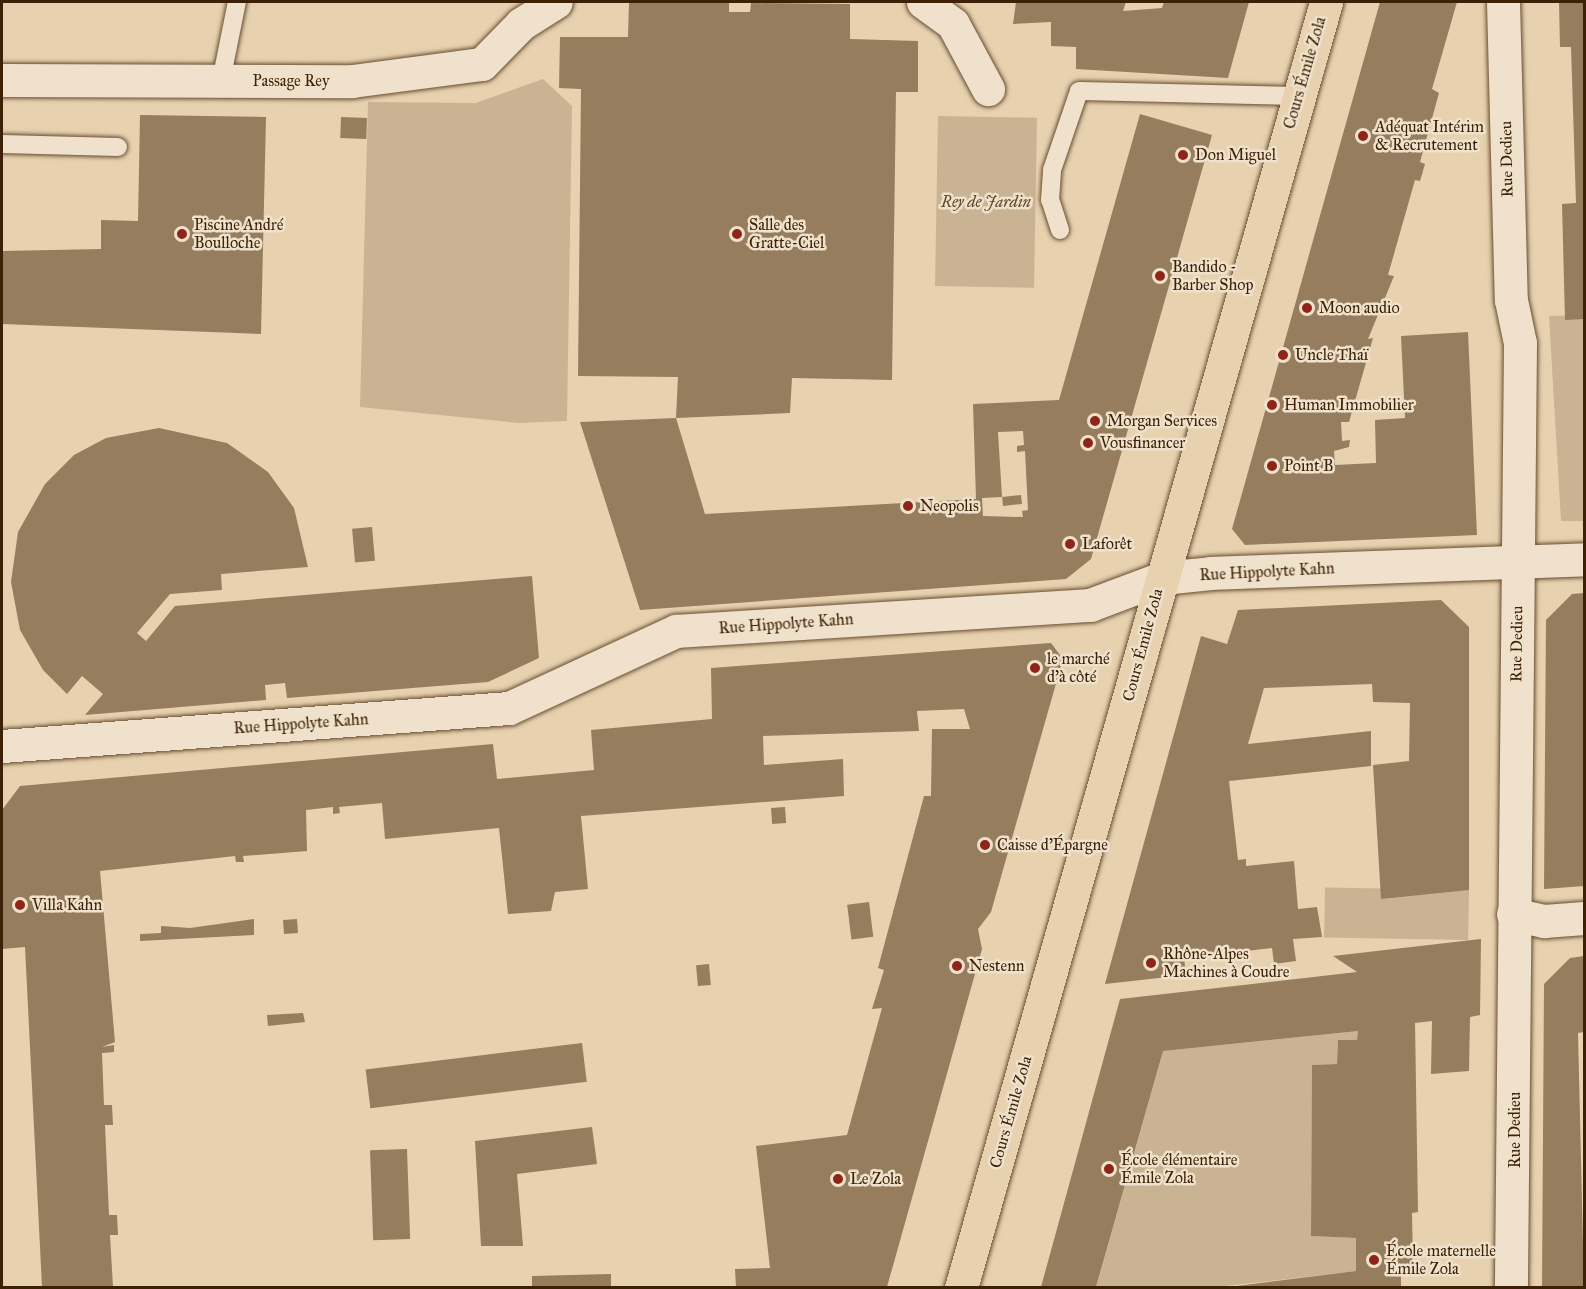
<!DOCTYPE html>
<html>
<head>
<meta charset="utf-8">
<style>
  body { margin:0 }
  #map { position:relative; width:1586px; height:1289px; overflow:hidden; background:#e7d1af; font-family:"IM FELL Great Primer",serif }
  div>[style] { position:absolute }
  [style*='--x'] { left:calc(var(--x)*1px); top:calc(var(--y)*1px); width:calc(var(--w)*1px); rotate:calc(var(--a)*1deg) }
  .green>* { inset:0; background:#cab392; transform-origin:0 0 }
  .building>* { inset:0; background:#957d5e; transform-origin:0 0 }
  .roads { filter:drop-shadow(0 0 2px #684d30) drop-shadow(0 0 2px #684d30) }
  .service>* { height:18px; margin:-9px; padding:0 9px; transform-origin:9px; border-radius:9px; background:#efe1cb }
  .minor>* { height:33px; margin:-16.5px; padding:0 16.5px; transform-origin:16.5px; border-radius:16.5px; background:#efe1cb }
  .primary>* { height:33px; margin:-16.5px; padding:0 16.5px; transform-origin:16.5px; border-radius:16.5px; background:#e7d1af }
  .dots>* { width:16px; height:16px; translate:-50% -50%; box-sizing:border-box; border:3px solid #efe1cb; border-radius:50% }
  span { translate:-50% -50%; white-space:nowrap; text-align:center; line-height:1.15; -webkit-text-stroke:5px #efe1cb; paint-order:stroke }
  .street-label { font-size:16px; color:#3d2106 }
  .poi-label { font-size:16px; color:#3d2106 }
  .left { translate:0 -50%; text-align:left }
  .park-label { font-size:16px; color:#604629; font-style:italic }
  .frame { position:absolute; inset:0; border:3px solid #3d2106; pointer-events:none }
</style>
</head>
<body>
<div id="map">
  <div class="green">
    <div style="clip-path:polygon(543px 79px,572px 106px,567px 421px,519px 423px,360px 407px,368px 102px,476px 103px)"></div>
    <div style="left:938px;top:116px;width:99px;height:170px;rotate:1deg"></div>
    <div style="clip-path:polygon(1584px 315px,1584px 521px,1561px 521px,1549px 316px)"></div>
    <div style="left:1469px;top:890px;width:50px;height:144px;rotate:91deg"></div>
    <div style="clip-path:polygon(1358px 1031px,1357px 1040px,1338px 1040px,1337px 1064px,1312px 1065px,1311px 1236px,1356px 1238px,1356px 1271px,1217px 1287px,1096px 1288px,1163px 1051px)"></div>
  </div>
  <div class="building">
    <div style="clip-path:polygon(629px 2px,729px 3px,729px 12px,750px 12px,751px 3px,850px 4px,850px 39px,918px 41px,918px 92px,896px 92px,892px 380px,792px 378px,790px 413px,676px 418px,678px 377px,578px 376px,581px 89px,559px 88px,560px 37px,628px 37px)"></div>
    <div style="clip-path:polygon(1016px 2px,1126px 2px,1123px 11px,1162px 8px,1164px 2px,1249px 2px,1228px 78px,1076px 69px,1076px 47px,1051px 46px,1051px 22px,1013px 24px)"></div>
    <div style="clip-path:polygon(1380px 2px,1457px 2px,1432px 89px,1439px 93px,1420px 162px,1425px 164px,1420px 181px,1415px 180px,1388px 275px,1394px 276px,1368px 339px,1373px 338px,1349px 422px,1341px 422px,1342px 441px,1350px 440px,1349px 447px,1334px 451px,1335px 465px,1376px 463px,1375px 420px,1405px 418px,1401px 336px,1468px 332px,1477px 535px,1245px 545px,1232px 529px)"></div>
    <div style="clip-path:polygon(1559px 2px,1584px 2px,1584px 319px,1565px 320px,1562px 204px,1576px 203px,1571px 47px,1560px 47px)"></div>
    <div style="clip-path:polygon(evenodd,1140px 114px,1212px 135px,1091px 559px,1066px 579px,640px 610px,580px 422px,676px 418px,705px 514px,976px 499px,973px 404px,1059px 400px,1140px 114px,1023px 431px,1024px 445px,1017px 446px,1017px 452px,1025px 451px,1028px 510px,1022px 511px,1023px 517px,983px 516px,982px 498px,1002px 497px,998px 432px,1023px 431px)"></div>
    <div style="clip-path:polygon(140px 115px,266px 117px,261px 334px,2px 324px,2px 251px,101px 249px,101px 220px,138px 221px)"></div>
    <div style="left:341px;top:117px;width:26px;height:21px;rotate:2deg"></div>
    <div style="clip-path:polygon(159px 428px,227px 443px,268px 472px,294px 508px,308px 567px,221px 574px,222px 590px,170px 594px,137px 633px,146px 641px,175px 606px,532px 576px,539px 658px,488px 682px,287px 698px,285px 683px,265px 685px,266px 700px,85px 715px,103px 694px,82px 676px,67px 694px,43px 670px,20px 630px,11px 582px,18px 532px,45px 484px,74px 455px,106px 438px)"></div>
    <div style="left:1021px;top:495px;width:9px;height:19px;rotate:84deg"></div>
    <div style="left:372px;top:527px;width:34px;height:20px;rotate:85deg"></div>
    <div style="clip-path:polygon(1584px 593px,1584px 886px,1544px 889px,1546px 620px,1572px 594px)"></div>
    <div style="clip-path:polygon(1441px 600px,1469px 627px,1469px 890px,1381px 899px,1373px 765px,1409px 761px,1410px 703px,1373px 702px,1372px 684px,1264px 688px,1248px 744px,1371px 731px,1371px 766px,1229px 781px,1238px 860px,1246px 859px,1246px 866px,1294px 861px,1298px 909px,1317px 907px,1322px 937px,1293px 939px,1296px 961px,1274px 964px,1272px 948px,1184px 958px,1186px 975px,1105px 984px,1201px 636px,1227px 644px,1238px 610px)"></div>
    <div style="clip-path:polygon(1051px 643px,1063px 659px,991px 912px,978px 929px,982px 949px,887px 1287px,736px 1287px,735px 1269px,770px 1268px,756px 1146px,847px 1135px,882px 1008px,872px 1009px,884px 970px,878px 968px,924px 796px,931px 796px,932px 729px,970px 729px,964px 709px,917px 711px,919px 731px,763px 736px,764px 765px,843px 759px,844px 796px,581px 816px,588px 889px,555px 892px,551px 911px,508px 914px,499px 828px,385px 839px,382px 803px,339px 807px,340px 813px,333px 814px,333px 807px,306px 810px,307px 851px,243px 856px,244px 862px,236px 862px,235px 856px,100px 871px,115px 1042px,102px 1047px,114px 1045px,114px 1052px,102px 1053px,104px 1105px,112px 1105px,113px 1125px,105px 1125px,109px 1215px,117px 1215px,118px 1235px,110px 1235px,113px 1287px,42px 1287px,25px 947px,2px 949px,2px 810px,20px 786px,493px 744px,497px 779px,594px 770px,591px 730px,712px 719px,711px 668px)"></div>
    <div style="left:785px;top:807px;width:16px;height:14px;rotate:86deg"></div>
    <div style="left:869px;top:902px;width:35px;height:22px;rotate:83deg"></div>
    <div style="clip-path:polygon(254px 919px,254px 935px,140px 941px,140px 934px,161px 933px,161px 926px,190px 928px)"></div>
    <div style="left:297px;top:919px;width:14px;height:14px;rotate:86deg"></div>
    <div style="clip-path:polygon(1481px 939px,1480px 1015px,1470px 1017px,1469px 1071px,1431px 1074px,1432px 1021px,1415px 1023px,1418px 1212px,1412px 1213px,1413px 1267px,1401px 1268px,1401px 1287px,1229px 1287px,1356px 1271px,1356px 1238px,1311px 1236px,1312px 1065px,1337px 1064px,1338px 1040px,1357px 1040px,1358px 1031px,1163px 1051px,1096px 1287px,1041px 1287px,1120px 999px,1357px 972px,1333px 956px)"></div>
    <div style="clip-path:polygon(1584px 956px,1584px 1032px,1578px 1033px,1584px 1287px,1542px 1287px,1544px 984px,1570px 958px)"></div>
    <div style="left:709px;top:964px;width:21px;height:13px;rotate:85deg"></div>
    <div style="clip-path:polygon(303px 1013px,305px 1022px,268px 1026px,267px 1015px)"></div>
    <div style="left:582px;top:1043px;width:39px;height:218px;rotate:83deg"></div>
    <div style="clip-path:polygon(592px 1127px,597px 1164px,517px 1174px,523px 1246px,481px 1246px,475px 1141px)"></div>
    <div style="left:407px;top:1149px;width:90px;height:37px;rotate:88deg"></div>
    <div style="clip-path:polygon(611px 1274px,611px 1287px,532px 1287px,532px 1276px)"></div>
  </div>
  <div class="roads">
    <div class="service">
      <div style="--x:221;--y:81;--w:81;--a:-78.6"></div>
      <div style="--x:2;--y:144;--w:116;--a:1.5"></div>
      <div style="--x:1060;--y:230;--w:32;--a:-108"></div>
      <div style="--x:1050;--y:200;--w:30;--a:-86"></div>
      <div style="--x:1052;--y:170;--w:83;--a:-71.1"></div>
      <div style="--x:1079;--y:91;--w:220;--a:1.3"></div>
    </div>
    <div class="minor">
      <div style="--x:923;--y:2;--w:37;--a:36"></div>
      <div style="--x:953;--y:24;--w:74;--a:61.7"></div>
      <div style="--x:1503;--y:2;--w:298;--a:88.5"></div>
      <div style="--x:1511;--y:300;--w:44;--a:78.2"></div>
      <div style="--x:1520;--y:343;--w:945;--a:90.55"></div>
      <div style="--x:2;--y:80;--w:350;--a:0.2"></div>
      <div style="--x:352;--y:81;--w:131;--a:-7.5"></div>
      <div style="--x:482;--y:64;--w:56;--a:-45.7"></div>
      <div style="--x:521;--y:24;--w:41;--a:-32.2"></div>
      <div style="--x:2;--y:746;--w:508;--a:-4.29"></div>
      <div style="--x:509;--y:708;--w:184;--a:-24.8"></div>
      <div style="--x:676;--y:631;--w:415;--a:-3.6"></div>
      <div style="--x:1090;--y:605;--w:77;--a:-20.6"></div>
      <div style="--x:1162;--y:578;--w:49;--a:-5.8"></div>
      <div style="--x:1211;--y:573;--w:373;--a:-2.1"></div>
      <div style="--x:1513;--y:914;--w:32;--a:13"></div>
      <div style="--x:1544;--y:921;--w:40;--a:-4.3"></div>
    </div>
    <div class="primary">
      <div style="--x:961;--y:1288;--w:1337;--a:-74.15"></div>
    </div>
  </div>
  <div class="dots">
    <div style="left:1363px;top:136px;background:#8f2418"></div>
    <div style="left:1183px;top:155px;background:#8f2418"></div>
    <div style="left:182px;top:234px;background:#8f2418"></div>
    <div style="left:737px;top:234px;background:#8f2418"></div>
    <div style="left:1160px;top:276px;background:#8f2418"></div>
    <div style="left:1307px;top:308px;background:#8f2418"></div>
    <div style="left:1283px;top:355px;background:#8f2418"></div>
    <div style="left:1272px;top:405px;background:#8f2418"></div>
    <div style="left:1095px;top:421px;background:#8f2418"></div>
    <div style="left:1088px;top:443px;background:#8f2418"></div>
    <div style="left:1272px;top:466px;background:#8f2418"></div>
    <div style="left:908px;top:506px;background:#8f2418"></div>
    <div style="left:1070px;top:544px;background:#8f2418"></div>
    <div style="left:1035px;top:668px;background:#8f2418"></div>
    <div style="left:985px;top:845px;background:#8f2418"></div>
    <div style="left:20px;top:905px;background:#8f2418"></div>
    <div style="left:1151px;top:963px;background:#8f2418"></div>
    <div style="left:957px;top:966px;background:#8f2418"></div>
    <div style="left:1109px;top:1169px;background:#8f2418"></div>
    <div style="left:838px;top:1179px;background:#8f2418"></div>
    <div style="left:1374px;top:1260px;background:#8f2418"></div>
  </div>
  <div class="street-label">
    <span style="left:1305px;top:73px;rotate:-74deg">Cours Émile Zola</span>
    <span style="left:291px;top:81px">Passage Rey</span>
    <span style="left:1507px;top:159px;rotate:-91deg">Rue Dedieu</span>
    <span style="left:1267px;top:572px;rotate:-3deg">Rue Hippolyte Kahn</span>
    <span style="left:786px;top:624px;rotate:-4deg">Rue Hippolyte Kahn</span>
    <span style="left:1517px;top:644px;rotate:-89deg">Rue Dedieu</span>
    <span style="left:1143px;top:645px;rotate:-75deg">Cours Émile Zola</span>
    <span style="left:301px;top:724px;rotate:-4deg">Rue Hippolyte Kahn</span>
    <span style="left:1011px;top:1112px;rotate:-74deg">Cours Émile Zola</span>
    <span style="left:1515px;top:1130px;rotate:-90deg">Rue Dedieu</span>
  </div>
  <div class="poi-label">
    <span class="left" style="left:1375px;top:136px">Adéquat Intérim<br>&amp; Recrutement</span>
    <span class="left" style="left:1195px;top:155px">Don Miguel</span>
    <span class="left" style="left:194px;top:234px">Piscine André<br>Boulloche</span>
    <span class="left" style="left:749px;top:234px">Salle des<br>Gratte-Ciel</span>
    <span class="left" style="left:1172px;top:276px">Bandido -<br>Barber Shop</span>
    <span class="left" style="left:1319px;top:308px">Moon audio</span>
    <span class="left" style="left:1295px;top:355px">Uncle Thaï</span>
    <span class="left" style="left:1284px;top:405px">Human Immobilier</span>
    <span class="left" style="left:1107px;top:421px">Morgan Services</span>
    <span class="left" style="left:1100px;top:443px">Vousfinancer</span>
    <span class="left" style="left:1284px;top:466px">Point B</span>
    <span class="left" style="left:920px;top:506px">Neopolis</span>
    <span class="left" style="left:1082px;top:544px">Laforêt</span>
    <span class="left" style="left:1047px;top:668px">le marché<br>d'à côté</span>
    <span class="left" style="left:997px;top:845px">Caisse d'Épargne</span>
    <span class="left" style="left:32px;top:905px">Villa Kahn</span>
    <span class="left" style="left:1163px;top:963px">Rhône-Alpes<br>Machines à Coudre</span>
    <span class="left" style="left:969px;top:966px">Nestenn</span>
    <span class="left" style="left:1121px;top:1169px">École élémentaire<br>Émile Zola</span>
    <span class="left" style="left:850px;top:1179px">Le Zola</span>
    <span class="left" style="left:1386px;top:1260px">École maternelle<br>Émile Zola</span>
  </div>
  <div class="park-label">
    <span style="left:986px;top:202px">Rey de Jardin</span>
  </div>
  <div class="frame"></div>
</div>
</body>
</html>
